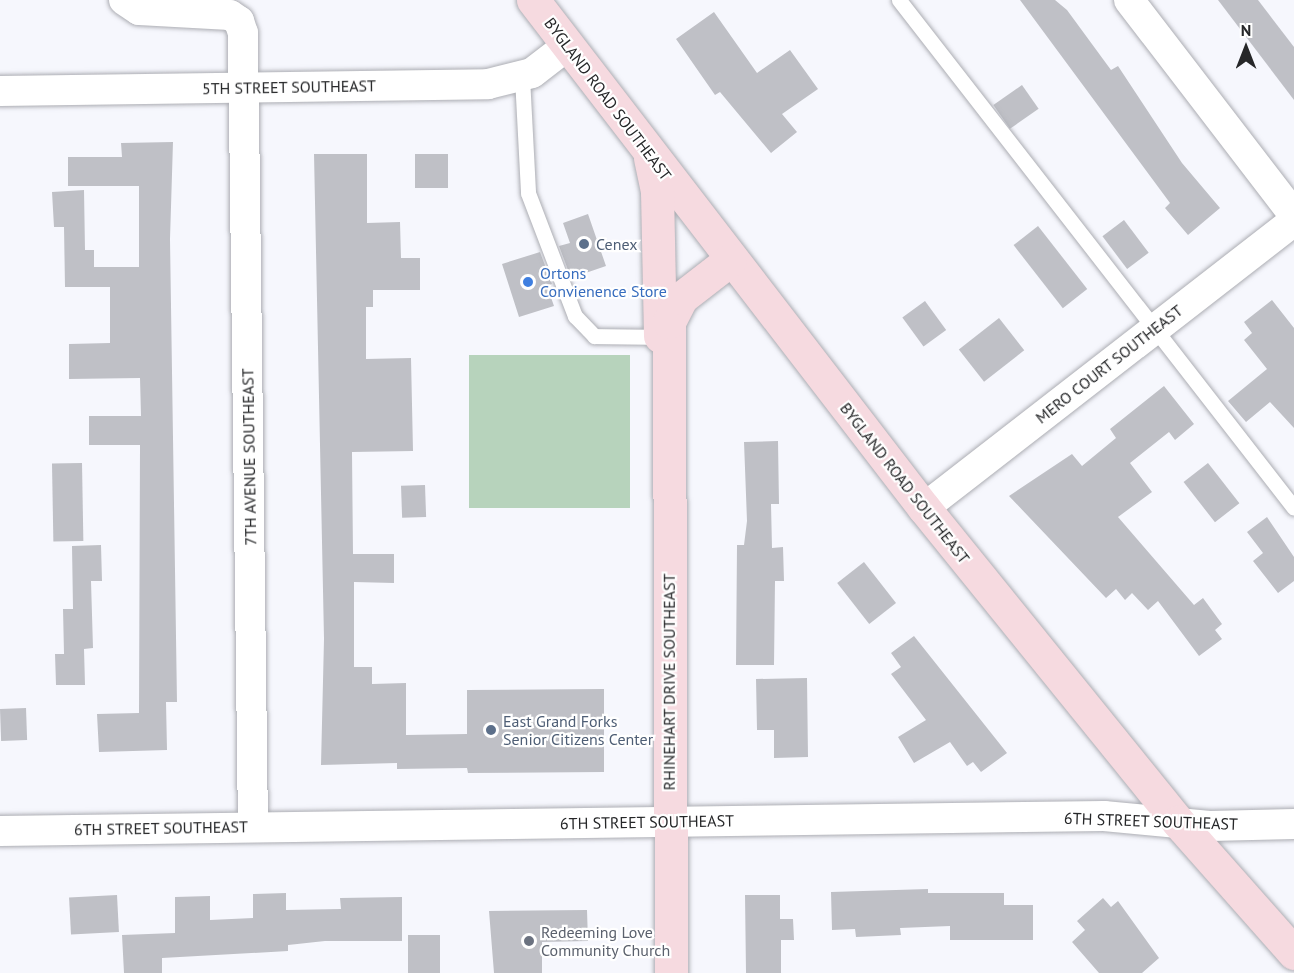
<!DOCTYPE html>
<html>
<head>
<meta charset="utf-8">
<style>
  body { margin:0 }
  #map { position:relative; width:1294px; height:973px; overflow:hidden; background:#f6f7fd; font-family:"PT Sans",sans-serif }
  div>[style] { position:absolute }
  [style*='--x'] { left:calc(var(--x)*1px); top:calc(var(--y)*1px); width:calc(var(--w)*1px); rotate:calc(var(--a)*1deg) }
  .green>* { inset:0; background:#b7d3bc; transform-origin:0 0 }
  .building>* { inset:0; background:#bfc0c6; transform-origin:0 0 }
  .roads { filter:drop-shadow(0 0 2px #acadb3) drop-shadow(0 0 2px #acadb3) }
  .lane>* { height:15px; margin:-7.5px; padding:0 7.5px; transform-origin:7.5px; border-radius:7.5px; background:#fff }
  .street>* { height:30px; margin:-15px; padding:0 15px; transform-origin:15px; border-radius:15px; background:#fff }
  .secondary>* { height:33px; margin:-16.5px; padding:0 16.5px; transform-origin:16.5px; border-radius:16.5px; background:#f6dae0 }
  .dots>* { width:16px; height:16px; translate:-50% -50%; box-sizing:border-box; border:3px solid #fff; border-radius:50% }
  span { translate:-50% -50%; white-space:nowrap; text-align:center; line-height:1.15; -webkit-text-stroke:4.5px #fff; paint-order:stroke }
  .street-label { font-size:16px; color:#262729 }
  .service-label { font-size:16px; color:#4e5e75 }
  .left { translate:0 -50%; text-align:left }
  .shop-label { font-size:16px; color:#366cbe }
  .worship-label { font-size:16px; color:#5b616d }
  .north { position:absolute; left:1216px; top:18px; width:60px; height:60px; -webkit-text-stroke:4px #fff; paint-order:stroke; rotate:0deg; font-size:16px; font-weight:700; line-height:24px; text-align:center; color:#262729 }
  .north::after { content:''; display:block; margin:auto; width:21px; height:27px; background:#262729; clip-path:polygon(50% 0,100% 100%,50% 72%,0 100%) }
</style>
</head>
<body>
<div id="map">
  <div class="green">
    <div style="left:630px;top:355px;width:153px;height:161px;rotate:90deg"></div>
  </div>
  <div class="building">
    <div style="clip-path:polygon(1020px 0,1055px 0,1067px 10px,1111px 70px,1118px 66px,1182px 163px,1220px 208px,1188px 235px,1165px 208px,1170px 203px)"></div>
    <div style="clip-path:polygon(1218px 0,1258px 0,1294px 47px,1294px 100px)"></div>
    <div style="clip-path:polygon(714px 12px,757px 73px,790px 50px,818px 89px,782px 114px,797px 132px,771px 153px,720px 92px,715px 95px,676px 39px)"></div>
    <div style="left:1022px;top:85px;width:29px;height:35px;rotate:55deg"></div>
    <div style="clip-path:polygon(173px 142px,170px 239px,177px 702px,166px 702px,167px 750px,99px 752px,97px 714px,139px 713px,140px 445px,89px 445px,89px 416px,141px 416px,140px 378px,69px 379px,69px 344px,110px 343px,110px 287px,65px 287px,64px 227px,54px 227px,52px 192px,84px 190px,85px 250px,94px 250px,94px 267px,139px 267px,139px 186px,68px 186px,68px 157px,122px 157px,121px 143px)"></div>
    <div style="clip-path:polygon(314px 154px,367px 154px,367px 223px,400px 222px,401px 258px,420px 258px,420px 290px,373px 290px,373px 307px,366px 307px,366px 359px,411px 358px,413px 451px,352px 452px,353px 554px,394px 554px,394px 583px,354px 582px,354px 667px,372px 667px,372px 684px,406px 683px,406px 735px,467px 734px,467px 690px,604px 689px,604px 772px,468px 773px,467px 768px,397px 769px,397px 763px,321px 765px,324px 639px)"></div>
    <div style="left:415px;top:154px;width:33px;height:34px"></div>
    <div style="clip-path:polygon(588px 214px,606px 266px,571px 278px,559px 246px,570px 243px,563px 223px)"></div>
    <div style="left:1124px;top:220px;width:41px;height:27px;rotate:53deg"></div>
    <div style="left:1038px;top:226px;width:80px;height:31px;rotate:52deg"></div>
    <div style="clip-path:polygon(540px 252px,552px 284px,547px 286px,554px 306px,519px 317px,502px 264px)"></div>
    <div style="clip-path:polygon(1272px 300px,1294px 328px,1294px 428px,1270px 402px,1246px 422px,1228px 401px,1267px 369px,1244px 340px,1252px 333px,1244px 322px)"></div>
    <div style="left:925px;top:301px;width:36px;height:28px;rotate:54deg"></div>
    <div style="left:999px;top:318px;width:41px;height:51px;rotate:52deg"></div>
    <div style="clip-path:polygon(1164px 386px,1194px 424px,1175px 440px,1169px 432px,1130px 463px,1152px 492px,1118px 517px,1194px 605px,1203px 598px,1222px 624px,1215px 630px,1222px 639px,1199px 656px,1158px 601px,1148px 610px,1132px 593px,1125px 600px,1116px 589px,1106px 598px,1009px 496px,1072px 454px,1082px 466px,1116px 438px,1110px 429px)"></div>
    <div style="clip-path:polygon(778px 441px,779px 504px,771px 504px,772px 548px,783px 547px,784px 581px,775px 581px,774px 665px,736px 665px,737px 545px,744px 545px,747px 521px,744px 442px)"></div>
    <div style="left:82px;top:463px;width:78px;height:30px;rotate:89deg"></div>
    <div style="left:1208px;top:463px;width:51px;height:31px;rotate:52deg"></div>
    <div style="left:425px;top:485px;width:32px;height:24px;rotate:88deg"></div>
    <div style="clip-path:polygon(1267px 517px,1294px 557px,1294px 581px,1278px 593px,1253px 561px,1263px 553px,1247px 532px)"></div>
    <div style="clip-path:polygon(101px 545px,102px 581px,91px 581px,93px 648px,84px 649px,85px 685px,56px 685px,55px 654px,64px 654px,63px 609px,73px 609px,72px 546px)"></div>
    <div style="left:864px;top:562px;width:52px;height:34px;rotate:52deg"></div>
    <div style="clip-path:polygon(914px 636px,1007px 753px,981px 772px,973px 762px,967px 766px,950px 742px,914px 763px,898px 737px,926px 720px,891px 674px,901px 667px,891px 653px)"></div>
    <div style="clip-path:polygon(807px 678px,808px 757px,774px 758px,774px 730px,757px 730px,756px 679px)"></div>
    <div style="left:26px;top:708px;width:32px;height:26px;rotate:88deg"></div>
    <div style="clip-path:polygon(928px 889px,928px 893px,1004px 893px,1004px 905px,1033px 905px,1033px 940px,950px 940px,950px 926px,900px 928px,901px 935px,856px 937px,855px 929px,832px 930px,831px 892px)"></div>
    <div style="clip-path:polygon(286px 893px,286px 910px,341px 909px,340px 898px,402px 897px,402px 941px,325px 941px,288px 945px,288px 951px,162px 958px,162px 973px,124px 973px,122px 935px,175px 933px,175px 897px,210px 896px,210px 920px,253px 918px,253px 894px)"></div>
    <div style="left:117px;top:895px;width:37px;height:48px;rotate:87deg"></div>
    <div style="clip-path:polygon(745px 895px,780px 895px,780px 919px,793px 919px,794px 940px,781px 940px,781px 973px,746px 973px)"></div>
    <div style="clip-path:polygon(1103px 898px,1111px 907px,1118px 901px,1159px 958px,1142px 973px,1099px 973px,1072px 942px,1085px 930px,1077px 921px)"></div>
    <div style="clip-path:polygon(587px 910px,588px 941px,542px 942px,542px 973px,494px 973px,489px 911px)"></div>
    <div style="left:408px;top:935px;width:32px;height:38px"></div>
  </div>
  <div class="roads">
    <div class="lane">
      <div style="--x:899;--y:0;--w:643;--a:52.13"></div>
      <div style="--x:522;--y:77;--w:116;--a:87"></div>
      <div style="--x:528;--y:193;--w:132;--a:69.1"></div>
      <div style="--x:575;--y:316;--w:28;--a:46"></div>
      <div style="--x:594;--y:336;--w:68;--a:0.8"></div>
    </div>
    <div class="street">
      <div style="--x:124;--y:0;--w:18;--a:34"></div>
      <div style="--x:139;--y:10;--w:91;--a:3.1"></div>
      <div style="--x:230;--y:15;--w:11;--a:34"></div>
      <div style="--x:239;--y:21;--w:13;--a:72"></div>
      <div style="--x:243;--y:33;--w:794;--a:89.28"></div>
      <div style="--x:1129;--y:0;--w:271;--a:52.5"></div>
      <div style="--x:0;--y:91;--w:488;--a:-0.8"></div>
      <div style="--x:488;--y:84;--w:45;--a:-14"></div>
      <div style="--x:532;--y:73;--w:44;--a:-37.6"></div>
      <div style="--x:924;--y:508;--w:468;--a:-37.8"></div>
      <div style="--x:0;--y:831;--w:1104;--a:-0.78"></div>
      <div style="--x:1104;--y:816;--w:106;--a:5.4"></div>
      <div style="--x:1210;--y:826;--w:84;--a:-1.4"></div>
    </div>
    <div class="secondary">
      <div style="--x:533;--y:0;--w:641;--a:52.42"></div>
      <div style="--x:924;--y:508;--w:404;--a:51"></div>
      <div style="--x:1178;--y:822;--w:175;--a:48.5"></div>
      <div style="--x:650;--y:158;--w:35;--a:78"></div>
      <div style="--x:657;--y:192;--w:144;--a:88.8"></div>
      <div style="--x:671;--y:973;--w:651;--a:-90.18"></div>
      <div style="--x:669;--y:322;--w:27;--a:-63"></div>
      <div style="--x:681;--y:298;--w:62;--a:-37.8"></div>
    </div>
  </div>
  <div class="dots">
    <div style="left:584px;top:244px;background:#5c6f8a"></div>
    <div style="left:528px;top:282px;background:#3f7fe0"></div>
    <div style="left:491px;top:730px;background:#5c6f8a"></div>
    <div style="left:529px;top:941px;background:#6b7280"></div>
  </div>
  <div class="street-label">
    <span style="left:289px;top:87px;rotate:-1deg">5TH STREET SOUTHEAST</span>
    <span style="left:608px;top:99px;rotate:53deg">BYGLAND ROAD SOUTHEAST</span>
    <span style="left:1109px;top:364px;rotate:-38deg">MERO COURT SOUTHEAST</span>
    <span style="left:249px;top:457px;rotate:-91deg">7TH AVENUE SOUTHEAST</span>
    <span style="left:905px;top:483px;rotate:52deg">BYGLAND ROAD SOUTHEAST</span>
    <span style="left:669px;top:682px;rotate:-90deg">RHINEHART DRIVE SOUTHEAST</span>
    <span style="left:1151px;top:821px;rotate:2deg">6TH STREET SOUTHEAST</span>
    <span style="left:647px;top:822px;rotate:-1deg">6TH STREET SOUTHEAST</span>
    <span style="left:161px;top:828px;rotate:-1deg">6TH STREET SOUTHEAST</span>
  </div>
  <div class="service-label">
    <span class="left" style="left:596px;top:244px">Cenex</span>
    <span class="left" style="left:503px;top:730px">East Grand Forks<br>Senior Citizens Center</span>
  </div>
  <div class="shop-label">
    <span class="left" style="left:540px;top:282px">Ortons<br>Convienence Store</span>
  </div>
  <div class="worship-label">
    <span class="left" style="left:541px;top:941px">Redeeming Love<br>Community Church</span>
  </div>
  <div class="north">N</div>
</div>
</body>
</html>
